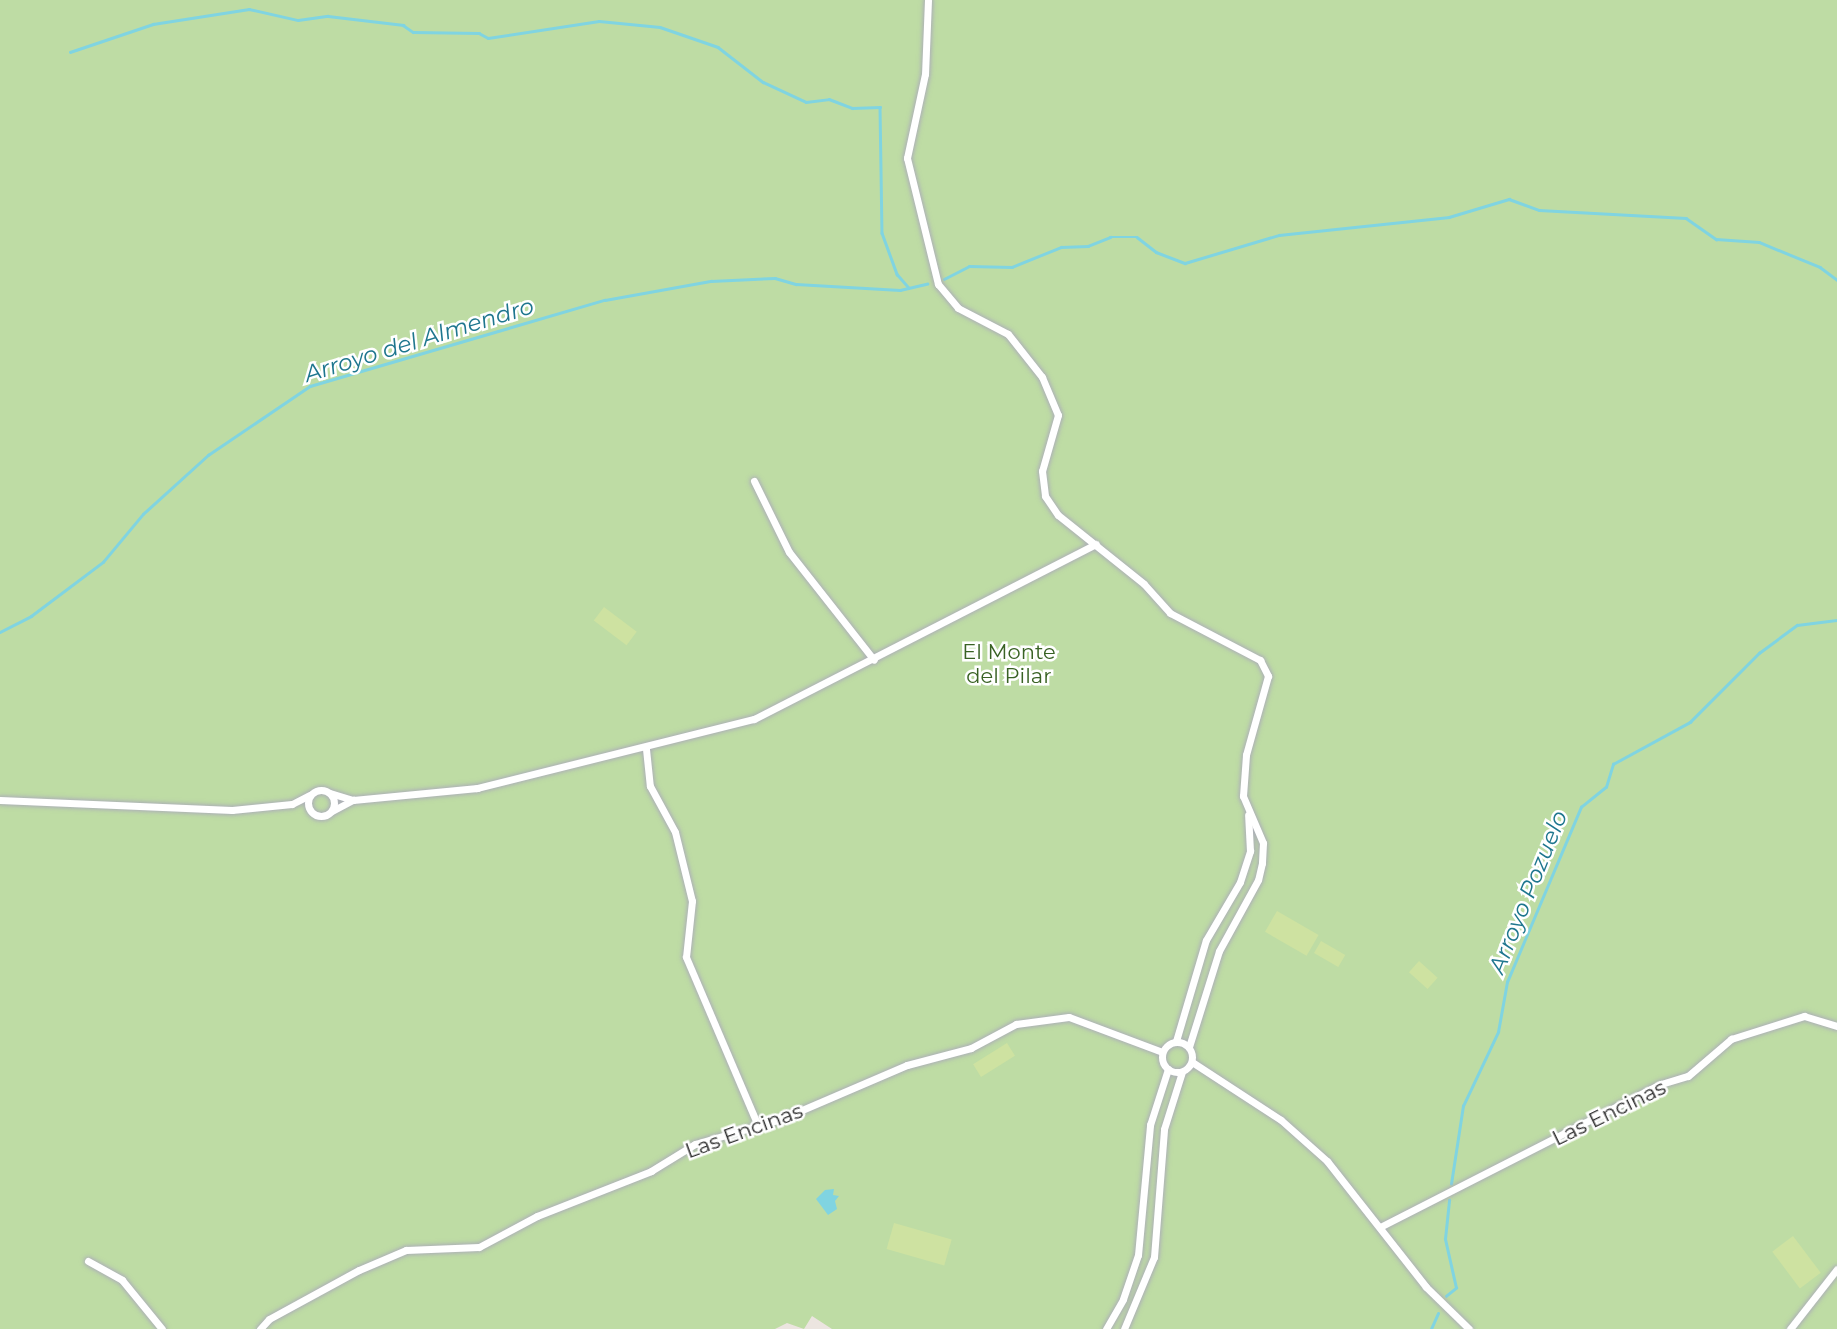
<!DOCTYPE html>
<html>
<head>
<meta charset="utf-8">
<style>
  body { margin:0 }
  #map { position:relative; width:1837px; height:1329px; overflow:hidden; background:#ece5e0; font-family:Montserrat,sans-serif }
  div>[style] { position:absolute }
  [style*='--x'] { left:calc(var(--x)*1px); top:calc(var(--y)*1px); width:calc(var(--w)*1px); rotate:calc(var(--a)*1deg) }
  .green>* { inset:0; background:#bedca4 }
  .pitch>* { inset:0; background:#cee2a1; transform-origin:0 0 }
  .water>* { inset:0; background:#80d4e1 }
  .stream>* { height:2.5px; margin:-1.25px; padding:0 1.25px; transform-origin:1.25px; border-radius:1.25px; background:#80d4e1 }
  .roads { filter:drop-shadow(0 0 2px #adb0b7) drop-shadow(0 0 2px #adb0b7) }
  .minor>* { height:7px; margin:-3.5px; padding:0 3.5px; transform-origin:3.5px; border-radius:3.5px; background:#fff }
  .minor>.ring { margin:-3.5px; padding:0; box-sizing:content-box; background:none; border:7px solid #fff; border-radius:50% }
  span { translate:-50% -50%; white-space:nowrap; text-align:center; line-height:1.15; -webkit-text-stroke:5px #fff; paint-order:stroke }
  .park-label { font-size:21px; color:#396224 }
  .street-label { font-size:21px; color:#2c2c2c }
  .water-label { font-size:23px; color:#1e768e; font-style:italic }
</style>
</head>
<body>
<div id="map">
  <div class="green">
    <div style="clip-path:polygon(0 0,1837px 0,1837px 1329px,832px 1329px,812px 1316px,804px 1329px,787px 1323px,775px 1329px,0 1329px)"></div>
  </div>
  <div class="pitch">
    <div style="left:604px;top:607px;width:41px;height:17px;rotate:37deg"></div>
    <div style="left:1277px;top:911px;width:48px;height:24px;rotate:30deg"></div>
    <div style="left:1321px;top:941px;width:28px;height:14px;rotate:30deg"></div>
    <div style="left:1419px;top:961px;width:25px;height:15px;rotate:42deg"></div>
    <div style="left:1007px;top:1043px;width:15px;height:40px;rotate:58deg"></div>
    <div style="left:894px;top:1223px;width:60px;height:27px;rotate:16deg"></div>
    <div style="left:1793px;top:1236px;width:46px;height:26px;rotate:53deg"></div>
  </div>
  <div class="water">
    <div style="clip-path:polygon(834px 1189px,833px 1195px,839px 1196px,835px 1201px,837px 1209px,828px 1215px,816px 1199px,825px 1190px)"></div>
  </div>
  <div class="stream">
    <div style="--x:70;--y:52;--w:88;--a:-18.6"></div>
    <div style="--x:153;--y:24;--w:97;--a:-8.9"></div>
    <div style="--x:249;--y:9;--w:50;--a:12.7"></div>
    <div style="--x:298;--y:20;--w:30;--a:-8"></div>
    <div style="--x:328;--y:16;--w:76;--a:6.8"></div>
    <div style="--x:403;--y:25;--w:12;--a:35"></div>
    <div style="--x:413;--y:32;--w:66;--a:0.9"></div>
    <div style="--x:479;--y:33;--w:10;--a:29"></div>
    <div style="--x:488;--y:38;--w:112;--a:-8.7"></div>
    <div style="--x:599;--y:21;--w:61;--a:5.6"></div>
    <div style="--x:660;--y:27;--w:61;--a:19"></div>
    <div style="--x:718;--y:47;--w:57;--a:37.9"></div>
    <div style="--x:763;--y:82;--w:47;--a:24.9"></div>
    <div style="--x:806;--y:102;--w:23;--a:-7"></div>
    <div style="--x:829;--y:99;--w:25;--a:21"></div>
    <div style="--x:852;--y:108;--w:28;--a:-2"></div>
    <div style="--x:880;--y:107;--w:126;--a:89.1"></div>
    <div style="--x:882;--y:233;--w:44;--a:69.9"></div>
    <div style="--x:897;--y:274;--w:18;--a:49"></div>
    <div style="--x:944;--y:279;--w:28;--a:-27"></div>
    <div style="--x:969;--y:266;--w:43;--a:1.3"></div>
    <div style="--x:1012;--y:267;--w:53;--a:-22.2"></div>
    <div style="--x:1061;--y:247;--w:27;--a:-2"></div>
    <div style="--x:1088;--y:246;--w:24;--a:-22"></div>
    <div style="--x:1110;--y:237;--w:27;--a:0"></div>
    <div style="--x:1137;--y:237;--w:24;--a:38"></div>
    <div style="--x:1156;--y:252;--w:31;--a:21"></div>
    <div style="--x:1185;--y:263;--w:98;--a:-16.6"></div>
    <div style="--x:1279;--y:235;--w:171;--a:-6"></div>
    <div style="--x:1449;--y:217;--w:63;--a:-16.7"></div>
    <div style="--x:1509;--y:199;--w:32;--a:20"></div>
    <div style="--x:1539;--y:210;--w:147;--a:3.1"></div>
    <div style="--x:1686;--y:218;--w:37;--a:35"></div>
    <div style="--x:1716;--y:239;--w:43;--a:4"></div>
    <div style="--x:1759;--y:242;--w:66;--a:22.3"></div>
    <div style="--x:1820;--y:267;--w:21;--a:37"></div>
    <div style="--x:0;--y:632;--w:35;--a:-27"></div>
    <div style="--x:31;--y:616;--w:90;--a:-36.9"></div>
    <div style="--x:103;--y:562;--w:62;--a:-50.2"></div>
    <div style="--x:143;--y:514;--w:88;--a:-42.2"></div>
    <div style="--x:208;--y:455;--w:123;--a:-34.1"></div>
    <div style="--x:310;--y:386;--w:307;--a:-16.3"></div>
    <div style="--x:605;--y:300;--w:108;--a:-10.2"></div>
    <div style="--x:711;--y:281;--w:64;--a:-2.7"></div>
    <div style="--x:775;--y:278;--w:22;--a:16"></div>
    <div style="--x:796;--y:284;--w:104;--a:3.3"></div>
    <div style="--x:900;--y:290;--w:28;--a:-13"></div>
    <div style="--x:1451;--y:1184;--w:79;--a:-81.3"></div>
    <div style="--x:1463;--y:1106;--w:82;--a:-64.7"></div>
    <div style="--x:1498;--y:1032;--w:51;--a:-79.8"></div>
    <div style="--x:1507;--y:982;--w:190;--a:-67.1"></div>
    <div style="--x:1581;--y:807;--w:32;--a:-39"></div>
    <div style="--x:1606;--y:787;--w:24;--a:-73"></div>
    <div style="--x:1613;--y:764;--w:88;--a:-28.6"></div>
    <div style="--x:1690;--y:722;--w:98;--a:-45"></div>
    <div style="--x:1759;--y:653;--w:47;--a:-36.4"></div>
    <div style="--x:1797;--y:625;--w:40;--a:-7.1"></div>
    <div style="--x:1446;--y:1296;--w:13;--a:-39"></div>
    <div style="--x:1456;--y:1288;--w:50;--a:-102.7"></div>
    <div style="--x:1445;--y:1239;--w:39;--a:-84"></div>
    <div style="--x:1431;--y:1329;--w:17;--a:-66"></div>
  </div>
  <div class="roads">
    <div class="minor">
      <div style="--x:928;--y:0;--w:74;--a:92.3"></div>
      <div style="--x:925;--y:74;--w:86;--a:102.1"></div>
      <div style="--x:907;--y:158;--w:130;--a:76.2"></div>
      <div style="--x:938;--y:284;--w:31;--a:50"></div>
      <div style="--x:958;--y:308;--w:56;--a:27.5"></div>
      <div style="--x:1008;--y:334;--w:55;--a:51.7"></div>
      <div style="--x:1042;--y:377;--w:41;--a:67.2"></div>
      <div style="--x:1058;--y:415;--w:58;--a:105.9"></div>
      <div style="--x:1042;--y:471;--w:25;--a:83"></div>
      <div style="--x:1045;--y:496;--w:23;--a:56"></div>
      <div style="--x:1058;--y:515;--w:110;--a:38.7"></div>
      <div style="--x:1144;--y:584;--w:39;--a:48"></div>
      <div style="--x:1170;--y:613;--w:102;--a:27.6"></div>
      <div style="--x:1260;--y:660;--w:18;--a:63"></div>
      <div style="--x:1268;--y:676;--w:82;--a:105.6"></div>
      <div style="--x:1246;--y:755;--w:41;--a:94.2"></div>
      <div style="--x:1243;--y:796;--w:51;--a:66.9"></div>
      <div style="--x:1263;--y:843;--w:20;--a:93"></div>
      <div style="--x:1262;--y:863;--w:17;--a:103"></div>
      <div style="--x:1258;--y:880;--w:81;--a:118.8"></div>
      <div style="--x:1219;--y:951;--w:101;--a:107.4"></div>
      <div style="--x:754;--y:481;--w:79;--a:63.8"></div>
      <div style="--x:789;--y:552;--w:137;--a:51.8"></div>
      <div style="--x:646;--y:749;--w:37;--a:84"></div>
      <div style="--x:650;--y:786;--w:52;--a:61.5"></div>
      <div style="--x:675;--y:832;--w:71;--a:76.2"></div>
      <div style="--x:692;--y:901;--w:56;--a:96.1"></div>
      <div style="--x:686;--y:957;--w:184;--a:66.9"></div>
      <div class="ring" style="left:308px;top:790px;width:19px;height:19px"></div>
      <div style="--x:330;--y:793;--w:24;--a:17"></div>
      <div style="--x:353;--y:800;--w:125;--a:-5.5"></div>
      <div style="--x:477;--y:788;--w:285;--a:-14"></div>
      <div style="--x:754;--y:719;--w:384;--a:-27.1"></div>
      <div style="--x:0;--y:800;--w:232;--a:2.5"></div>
      <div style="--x:232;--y:810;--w:60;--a:-5.7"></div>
      <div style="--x:292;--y:804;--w:20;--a:-27"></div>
      <div style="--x:332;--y:811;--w:24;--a:-28"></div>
      <div style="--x:1176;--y:1041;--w:105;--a:-73.5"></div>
      <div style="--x:1206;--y:940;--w:67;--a:-59.6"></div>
      <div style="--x:1240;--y:882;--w:33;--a:-72"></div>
      <div style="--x:1250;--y:851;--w:36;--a:-93"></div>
      <div class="ring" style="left:1162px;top:1042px;width:23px;height:23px"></div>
      <div style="--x:1192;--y:1062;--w:106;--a:33.1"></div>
      <div style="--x:1281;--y:1120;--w:62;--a:41.7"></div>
      <div style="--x:1327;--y:1161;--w:160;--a:51.8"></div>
      <div style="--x:1426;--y:1287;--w:60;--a:44.3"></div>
      <div style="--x:1380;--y:1227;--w:315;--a:-27"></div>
      <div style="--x:1661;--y:1084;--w:28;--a:-17"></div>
      <div style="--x:1688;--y:1076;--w:57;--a:-40.7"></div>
      <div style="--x:1731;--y:1039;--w:77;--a:-17.5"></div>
      <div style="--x:1804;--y:1016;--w:34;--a:17"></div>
      <div style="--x:88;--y:1261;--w:39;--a:29"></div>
      <div style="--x:122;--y:1280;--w:63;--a:50.8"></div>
      <div style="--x:260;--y:1329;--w:13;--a:-48"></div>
      <div style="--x:269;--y:1319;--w:102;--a:-28.6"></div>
      <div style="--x:359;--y:1270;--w:51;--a:-23.1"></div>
      <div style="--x:406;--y:1250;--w:73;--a:-2.4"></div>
      <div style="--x:479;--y:1247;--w:66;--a:-28.1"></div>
      <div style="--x:537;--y:1216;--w:123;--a:-21.5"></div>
      <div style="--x:651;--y:1171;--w:52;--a:-31.5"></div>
      <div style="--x:695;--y:1144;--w:90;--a:-16.2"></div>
      <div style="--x:781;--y:1119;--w:137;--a:-23.2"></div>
      <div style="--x:907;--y:1065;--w:66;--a:-14.9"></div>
      <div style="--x:971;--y:1048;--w:51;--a:-28.1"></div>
      <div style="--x:1016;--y:1024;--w:53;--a:-7.5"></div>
      <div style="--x:1069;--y:1017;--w:99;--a:20.6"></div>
      <div style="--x:1106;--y:1329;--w:34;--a:-60"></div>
      <div style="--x:1123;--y:1299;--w:46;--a:-71.2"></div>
      <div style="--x:1138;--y:1255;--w:131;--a:-84.7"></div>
      <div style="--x:1150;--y:1125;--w:59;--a:-72.2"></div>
      <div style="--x:1124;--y:1329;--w:78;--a:-67.4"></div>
      <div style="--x:1154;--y:1257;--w:128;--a:-85.5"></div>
      <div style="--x:1164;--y:1129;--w:60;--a:-72.5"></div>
      <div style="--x:1790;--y:1329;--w:76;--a:-51.9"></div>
    </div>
  </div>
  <div class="park-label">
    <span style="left:1009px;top:664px">El Monte<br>del Pilar</span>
  </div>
  <div class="street-label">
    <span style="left:1609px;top:1113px;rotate:-26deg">Las Encinas</span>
    <span style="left:744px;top:1131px;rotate:-20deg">Las Encinas</span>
  </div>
  <div class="water-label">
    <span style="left:419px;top:340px;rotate:-17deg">Arroyo del Almendro</span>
    <span style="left:1528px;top:892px;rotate:-68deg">Arroyo Pozuelo</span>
  </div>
</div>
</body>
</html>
